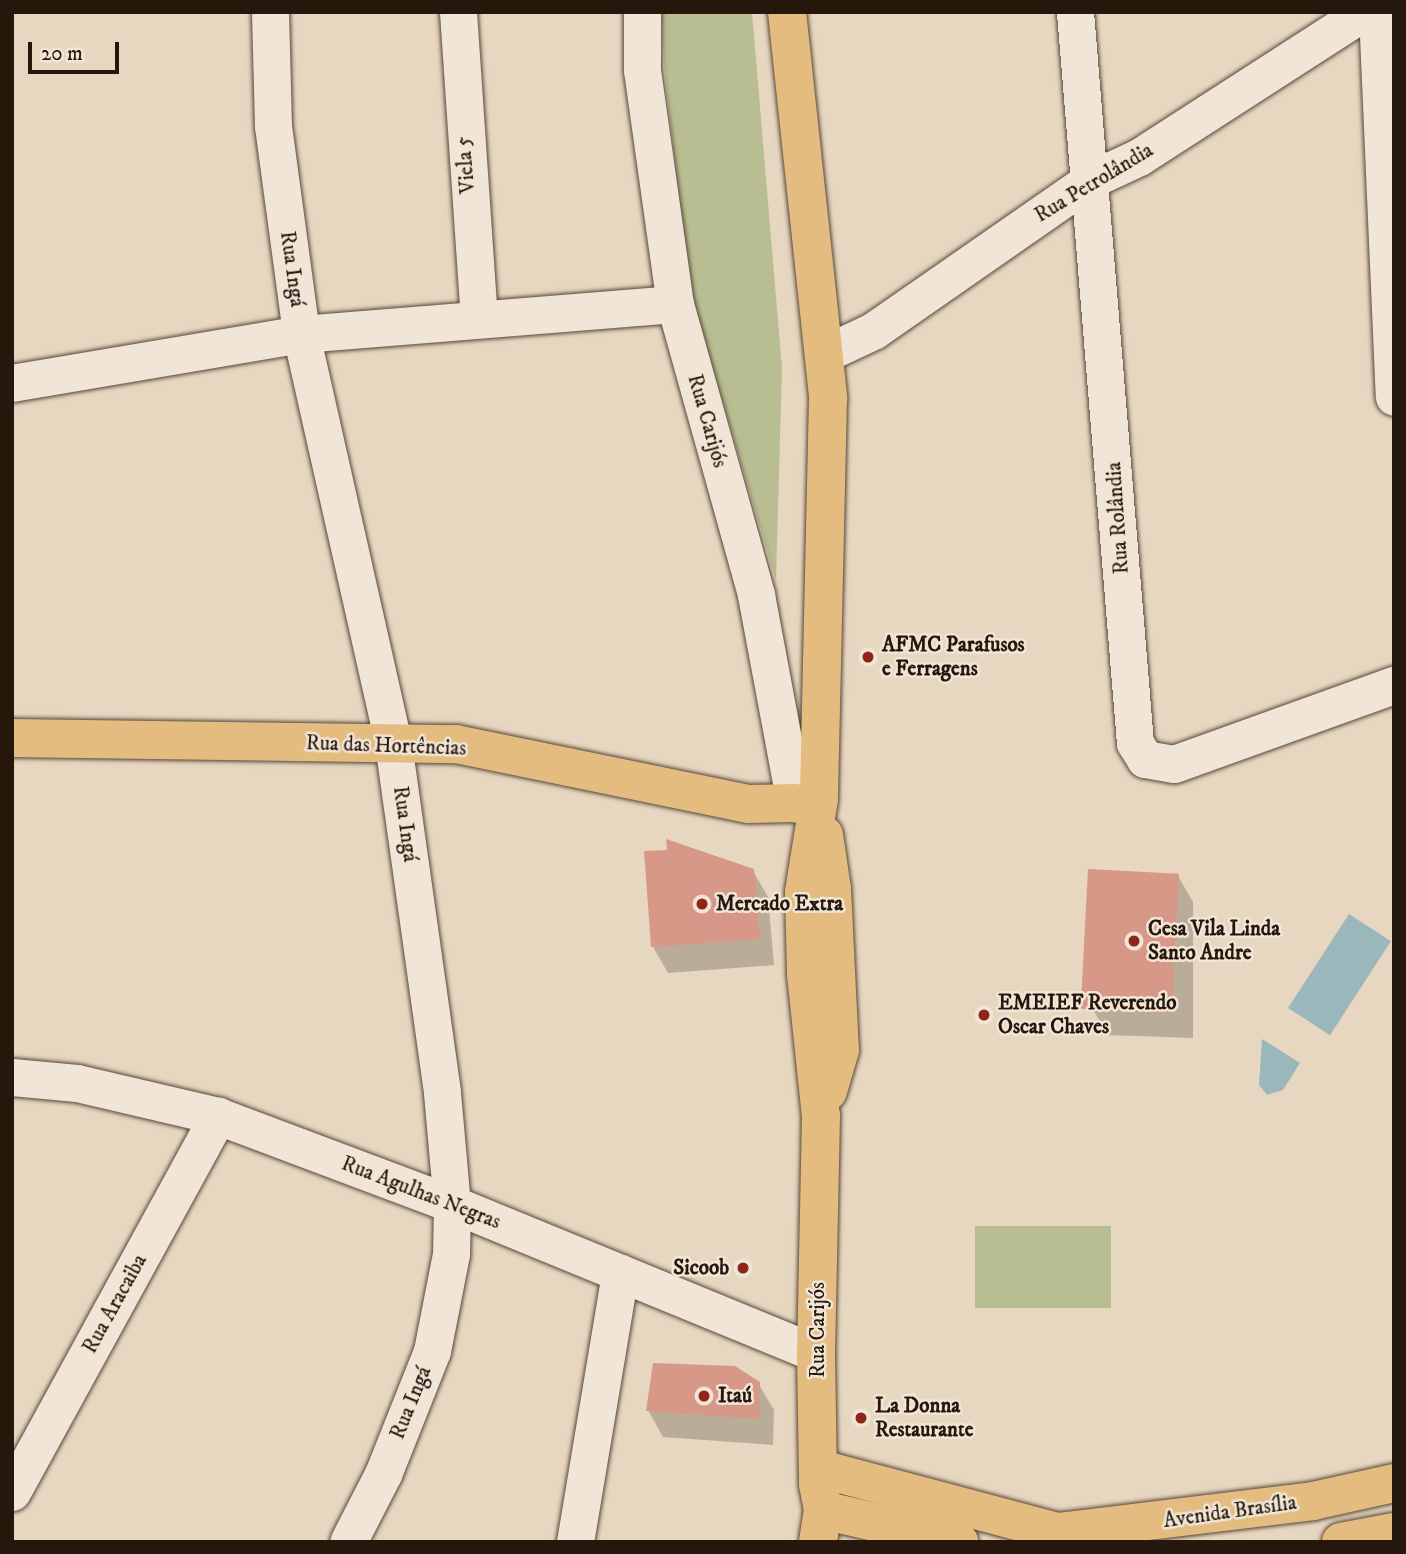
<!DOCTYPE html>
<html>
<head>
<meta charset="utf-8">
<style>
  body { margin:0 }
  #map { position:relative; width:1406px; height:1554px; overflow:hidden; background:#e8d7c0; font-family:"IM FELL DW Pica",serif }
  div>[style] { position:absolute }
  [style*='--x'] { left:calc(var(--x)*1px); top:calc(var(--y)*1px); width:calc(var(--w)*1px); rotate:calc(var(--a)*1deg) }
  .green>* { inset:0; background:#b8be91; transform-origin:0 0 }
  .water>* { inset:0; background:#9ab7bb; transform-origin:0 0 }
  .shadow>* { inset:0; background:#0003 }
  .building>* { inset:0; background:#d79888; transform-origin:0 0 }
  .roads { filter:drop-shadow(0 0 2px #564739) drop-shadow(0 0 2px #564739) }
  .minor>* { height:37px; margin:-18.5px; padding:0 18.5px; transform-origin:18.5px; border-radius:18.5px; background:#f0e5d6 }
  .major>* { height:38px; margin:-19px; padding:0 19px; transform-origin:19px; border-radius:19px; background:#e4bc80 }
  .dots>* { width:19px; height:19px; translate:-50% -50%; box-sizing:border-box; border:4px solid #f0e5d6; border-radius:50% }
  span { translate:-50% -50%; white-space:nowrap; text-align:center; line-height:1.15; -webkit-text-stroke:5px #f0e5d6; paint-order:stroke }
  .street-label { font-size:21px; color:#25170c }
  .poi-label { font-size:21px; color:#25170c; font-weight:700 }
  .left { translate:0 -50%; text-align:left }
  .right { translate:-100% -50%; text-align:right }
  .frame { position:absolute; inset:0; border:14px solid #25170c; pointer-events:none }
  .scale { position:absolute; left:28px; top:42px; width:91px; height:32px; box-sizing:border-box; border:4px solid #25170c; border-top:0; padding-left:9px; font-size:21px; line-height:24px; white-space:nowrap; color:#25170c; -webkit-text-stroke:5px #f0e5d6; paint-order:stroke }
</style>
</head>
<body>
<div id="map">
  <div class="green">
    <div style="clip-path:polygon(662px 12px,752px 12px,782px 368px,776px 580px,690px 291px,664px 65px)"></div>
    <div style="left:1111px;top:1226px;width:82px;height:136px;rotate:90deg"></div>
  </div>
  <div class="water">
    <div style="left:1349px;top:914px;width:50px;height:112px;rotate:33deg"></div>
    <div style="clip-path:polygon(1262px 1039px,1300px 1063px,1283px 1090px,1267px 1095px,1259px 1085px)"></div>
  </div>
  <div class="shadow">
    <div style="clip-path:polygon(753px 871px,768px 897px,774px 965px,668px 973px,653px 947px)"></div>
    <div style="clip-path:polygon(1178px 876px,1193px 902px,1193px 1038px,1108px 1035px,1092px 1008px)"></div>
    <div style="clip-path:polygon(758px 1383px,774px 1410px,773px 1445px,663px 1437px,648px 1410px)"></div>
  </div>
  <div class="building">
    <div style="clip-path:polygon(666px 839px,754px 869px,760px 939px,651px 947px,644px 851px,667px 850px)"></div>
    <div style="left:1088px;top:869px;width:91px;height:140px;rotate:3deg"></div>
    <div style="clip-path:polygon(653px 1363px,735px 1366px,760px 1382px,759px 1419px,646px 1411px)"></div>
  </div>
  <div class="roads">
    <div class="minor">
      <div style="--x:270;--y:12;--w:114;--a:88.5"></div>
      <div style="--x:273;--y:126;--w:210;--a:82.3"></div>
      <div style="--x:301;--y:334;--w:419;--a:77.3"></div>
      <div style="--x:393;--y:743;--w:353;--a:82"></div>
      <div style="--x:442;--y:1093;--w:111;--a:84.9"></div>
      <div style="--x:452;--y:1204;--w:50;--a:91.1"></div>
      <div style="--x:451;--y:1254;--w:99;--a:101.1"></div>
      <div style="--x:432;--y:1351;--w:132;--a:111.7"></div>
      <div style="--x:383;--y:1474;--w:76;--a:117.2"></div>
      <div style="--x:458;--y:12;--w:307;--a:86.1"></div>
      <div style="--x:642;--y:12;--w:58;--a:90"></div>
      <div style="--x:642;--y:70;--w:236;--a:82"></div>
      <div style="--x:675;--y:304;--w:302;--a:74.4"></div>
      <div style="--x:756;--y:595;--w:212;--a:79.4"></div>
      <div style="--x:795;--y:803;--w:24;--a:-9"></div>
      <div style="--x:1075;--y:12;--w:733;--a:85.31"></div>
      <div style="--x:1135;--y:743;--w:19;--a:58"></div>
      <div style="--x:1145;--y:759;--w:29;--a:10"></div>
      <div style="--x:1174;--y:764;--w:234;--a:-19.8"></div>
      <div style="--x:1377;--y:12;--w:385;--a:87.5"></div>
      <div style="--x:824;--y:354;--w:54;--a:-25.1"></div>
      <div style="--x:873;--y:331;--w:267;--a:-34.8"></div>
      <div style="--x:1092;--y:179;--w:52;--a:-25.1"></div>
      <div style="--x:1139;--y:157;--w:268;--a:-32.8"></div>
      <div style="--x:12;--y:383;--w:293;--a:-9.6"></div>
      <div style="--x:301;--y:334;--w:375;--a:-4.6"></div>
      <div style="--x:12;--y:1077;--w:65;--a:5.3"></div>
      <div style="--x:77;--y:1083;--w:145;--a:13.2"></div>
      <div style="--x:218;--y:1116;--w:250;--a:20.6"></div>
      <div style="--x:452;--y:1204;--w:393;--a:22.3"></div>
      <div style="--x:12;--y:1492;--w:429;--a:-61.3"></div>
      <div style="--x:575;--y:1542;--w:273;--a:-80.5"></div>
    </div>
    <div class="major">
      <div style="--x:787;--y:12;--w:388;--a:83.9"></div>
      <div style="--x:828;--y:398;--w:401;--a:91.3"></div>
      <div style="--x:819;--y:799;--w:94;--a:99.2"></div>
      <div style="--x:804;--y:892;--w:82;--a:88.6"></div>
      <div style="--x:806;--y:974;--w:143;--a:84"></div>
      <div style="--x:821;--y:1116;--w:237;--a:91.2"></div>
      <div style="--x:816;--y:1353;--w:131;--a:89.1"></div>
      <div style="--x:818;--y:1484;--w:26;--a:79"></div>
      <div style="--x:823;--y:1510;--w:32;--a:99"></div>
      <div style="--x:12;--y:738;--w:444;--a:0.8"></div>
      <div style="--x:456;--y:744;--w:299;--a:11.6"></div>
      <div style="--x:749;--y:804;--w:46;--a:-1.2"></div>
      <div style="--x:824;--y:835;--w:55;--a:81.6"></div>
      <div style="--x:832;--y:889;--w:161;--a:87.2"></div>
      <div style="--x:840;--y:1050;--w:43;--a:106.3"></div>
      <div style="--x:821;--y:1469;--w:245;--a:14.9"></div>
      <div style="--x:1058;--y:1532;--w:257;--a:-6.9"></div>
      <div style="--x:1313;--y:1501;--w:83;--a:-12.5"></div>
      <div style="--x:823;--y:1510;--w:140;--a:13.2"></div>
      <div style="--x:1341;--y:1542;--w:54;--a:-10.7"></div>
    </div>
  </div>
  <div class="dots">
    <div style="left:868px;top:657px;background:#8f2418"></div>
    <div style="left:702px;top:904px;background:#8f2418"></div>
    <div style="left:1134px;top:941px;background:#8f2418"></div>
    <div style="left:984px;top:1015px;background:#8f2418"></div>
    <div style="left:743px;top:1268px;background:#8f2418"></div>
    <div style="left:704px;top:1396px;background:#8f2418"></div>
    <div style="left:861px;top:1418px;background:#8f2418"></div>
  </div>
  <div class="street-label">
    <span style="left:466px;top:165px;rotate:-95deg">Viela 5</span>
    <span style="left:1094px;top:183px;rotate:-31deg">Rua Petrolândia</span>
    <span style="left:292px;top:269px;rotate:82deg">Rua Ingá</span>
    <span style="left:707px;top:421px;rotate:74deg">Rua Carijós</span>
    <span style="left:1118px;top:518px;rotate:-94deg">Rua Rolândia</span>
    <span style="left:386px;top:746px;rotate:2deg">Rua das Hortências</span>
    <span style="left:405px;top:824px;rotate:82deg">Rua Ingá</span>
    <span style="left:421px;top:1193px;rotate:21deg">Rua Agulhas Negras</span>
    <span style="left:115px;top:1304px;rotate:-61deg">Rua Aracaiba</span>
    <span style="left:818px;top:1330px;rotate:-90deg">Rua Carijós</span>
    <span style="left:411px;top:1403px;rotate:-68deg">Rua Ingá</span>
    <span style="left:1230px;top:1512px;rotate:-8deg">Avenida Brasília</span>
  </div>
  <div class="poi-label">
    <span class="left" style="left:882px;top:657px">AFMC Parafusos<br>e Ferragens</span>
    <span class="left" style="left:716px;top:904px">Mercado Extra</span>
    <span class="left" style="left:1148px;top:941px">Cesa Vila Linda<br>Santo Andre</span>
    <span class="left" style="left:998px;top:1015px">EMEIEF Reverendo<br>Oscar Chaves</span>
    <span class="right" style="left:729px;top:1268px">Sicoob</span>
    <span class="left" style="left:718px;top:1396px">Itaú</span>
    <span class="left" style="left:875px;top:1418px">La Donna<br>Restaurante</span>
  </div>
  <div class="frame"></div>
  <div class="scale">20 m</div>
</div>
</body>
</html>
